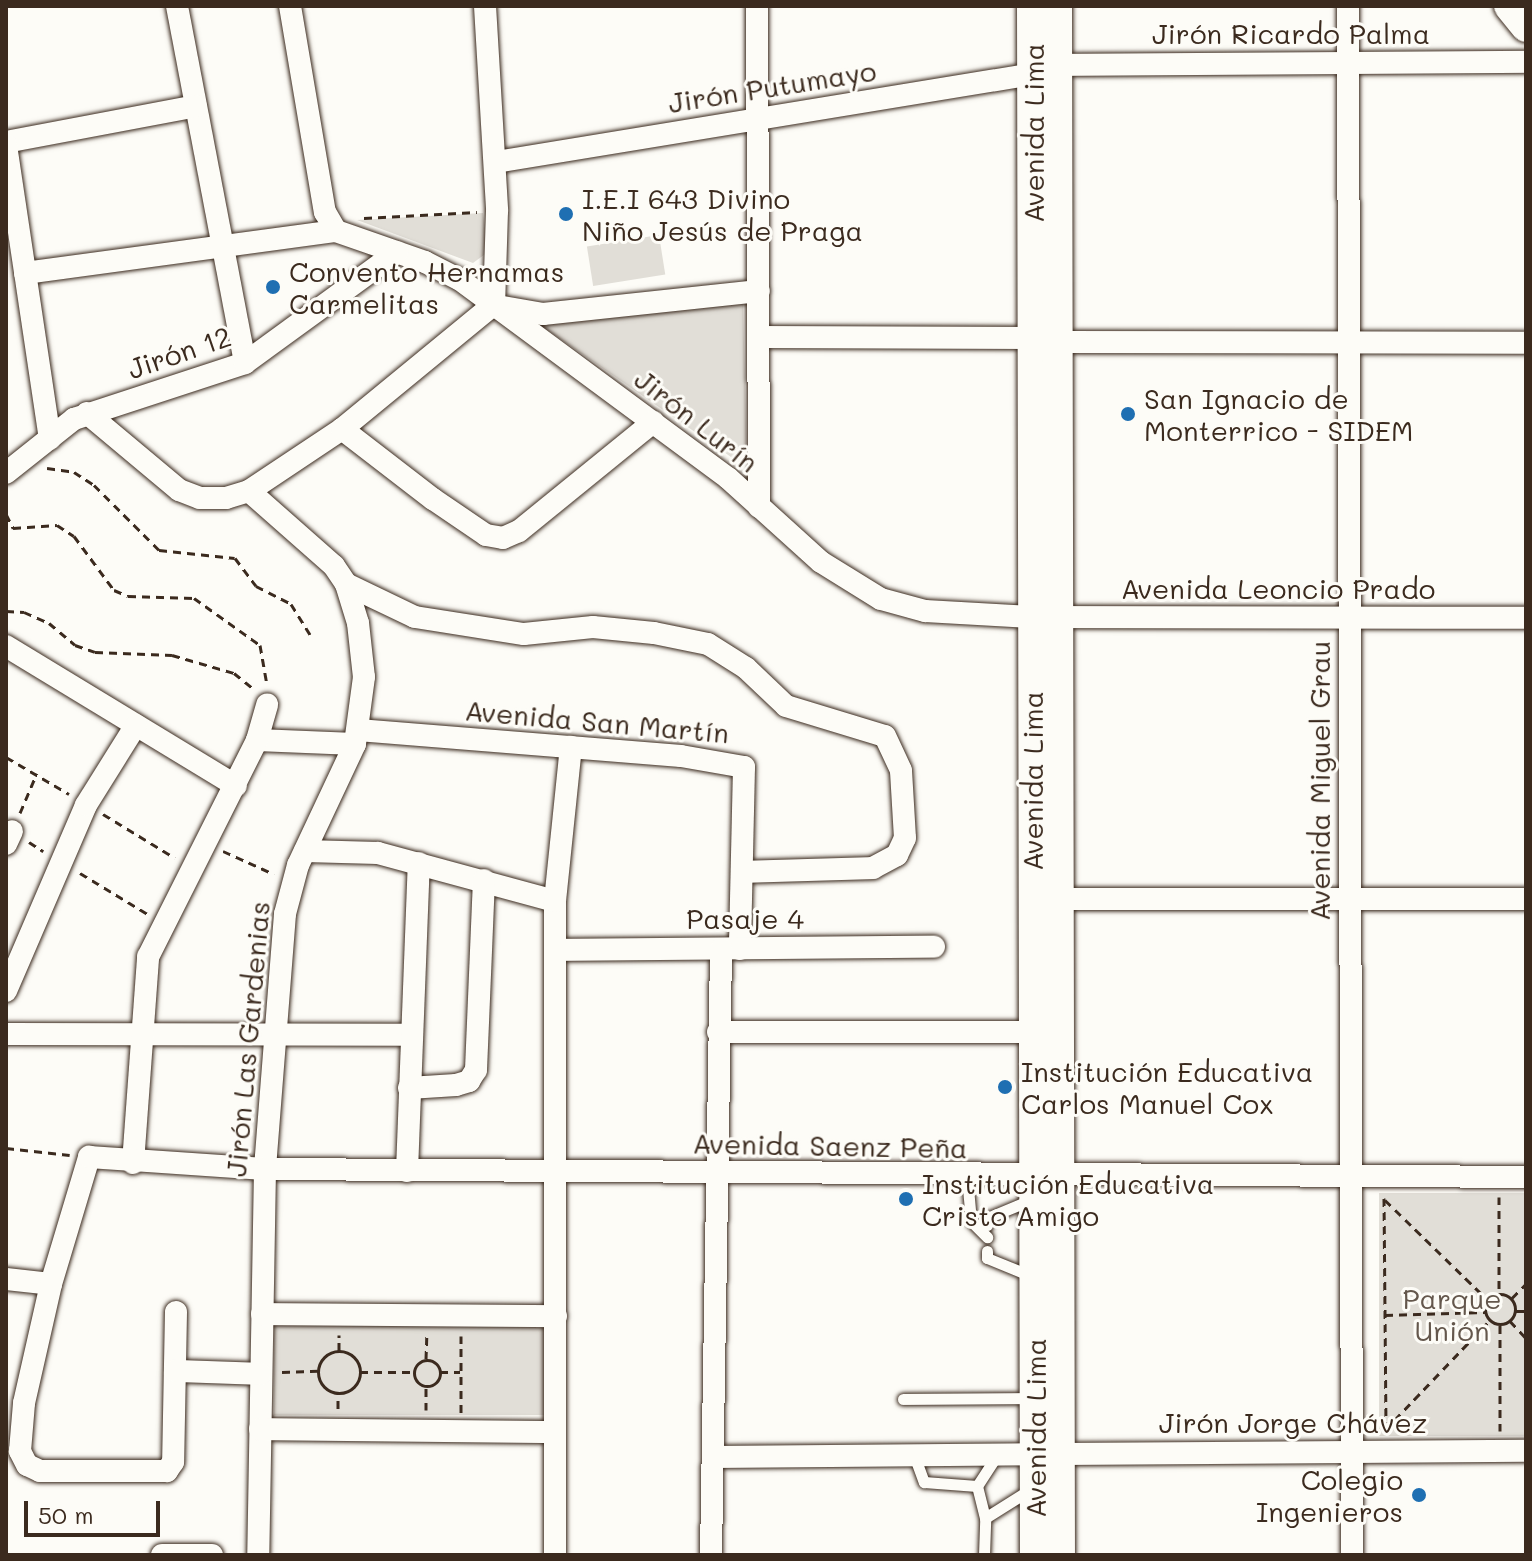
<!DOCTYPE html>
<html>
<head>
<meta charset="utf-8">
<style>
  body { margin:0 }
  #map { position:relative; width:1532px; height:1561px; overflow:hidden; background:#fdfcf7; font-family:Mali,sans-serif }
  div>[style] { position:absolute }
  [style*='--x'] { left:calc(var(--x)*1px); top:calc(var(--y)*1px); width:calc(var(--w)*1px); rotate:calc(var(--a)*1deg) }
  .green>* { inset:0; background:#e1ded7; transform-origin:0 0 }
  .path>* { height:3px; margin-top:-1.5px; transform-origin:0; background:repeating-linear-gradient(90deg,#3b2a1e 0 8px,transparent 0 14px) }
  .path>.ring { margin:-1.5px; padding:0; box-sizing:content-box; background:none; border:3px solid #3b2a1e; border-radius:50% }
  .roads { filter:drop-shadow(0 0 2px #3b2a1e) drop-shadow(0 0 2px #3b2a1e) }
  .service>* { height:11px; margin:-5.5px; padding:0 5.5px; transform-origin:5.5px; border-radius:5.5px; background:#fdfcf7 }
  .minor>* { height:22px; margin:-11px; padding:0 11px; transform-origin:11px; border-radius:11px; background:#fdfcf7 }
  .secondary>* { height:30px; margin:-15px; padding:0 15px; transform-origin:15px; border-radius:15px; background:#fdfcf7 }
  .dots>* { width:22px; height:22px; translate:-50% -50%; box-sizing:border-box; border:4px solid #fdfcf7; border-radius:50% }
  span { translate:-50% -50%; white-space:nowrap; text-align:center; line-height:1.15; -webkit-text-stroke:6px #fdfcf7; paint-order:stroke }
  .street-label { font-size:28px; color:#3b2a1e }
  .poi-label { font-size:28px; color:#3b2a1e }
  .left { translate:0 -50%; text-align:left }
  .right { translate:-100% -50%; text-align:right }
  .park-label { font-size:28px; color:#64574c }
  .frame { position:absolute; inset:0; border:8px solid #3b2a1e; pointer-events:none }
  .scale { position:absolute; left:24px; top:1501px; width:136px; height:36px; box-sizing:border-box; border:4px solid #3b2a1e; border-top:0; padding-left:10px; font-size:24px; line-height:28px; white-space:nowrap; color:#3b2a1e; -webkit-text-stroke:6px #fdfcf7; paint-order:stroke }
</style>
</head>
<body>
<div id="map">
  <div class="green">
    <div style="clip-path:polygon(483px 213px,488px 252px,473px 263px,357px 220px)"></div>
    <div style="left:659px;top:235px;width:40px;height:73px;rotate:81deg"></div>
    <div style="clip-path:polygon(743px 303px,747px 468px,533px 320px)"></div>
    <div style="left:1526px;top:1193px;width:243px;height:147px;rotate:90deg"></div>
    <div style="left:274px;top:1325px;width:275px;height:90px"></div>
  </div>
  <div class="path">
    <div style="--x:364;--y:218;--w:113;--a:-3"></div>
    <div style="--x:47;--y:468;--w:27;--a:8"></div>
    <div style="--x:74;--y:472;--w:24;--a:33"></div>
    <div style="--x:94;--y:485;--w:92;--a:45"></div>
    <div style="--x:159;--y:550;--w:76;--a:6"></div>
    <div style="--x:235;--y:558;--w:35;--a:53"></div>
    <div style="--x:256;--y:586;--w:39;--a:27"></div>
    <div style="--x:291;--y:604;--w:36;--a:58"></div>
    <div style="--x:6;--y:514;--w:16;--a:63"></div>
    <div style="--x:13;--y:528;--w:44;--a:-3.9"></div>
    <div style="--x:57;--y:525;--w:20;--a:33"></div>
    <div style="--x:74;--y:536;--w:67;--a:53.5"></div>
    <div style="--x:114;--y:590;--w:15;--a:23"></div>
    <div style="--x:128;--y:596;--w:66;--a:1.7"></div>
    <div style="--x:194;--y:598;--w:81;--a:35.5"></div>
    <div style="--x:260;--y:645;--w:40;--a:80"></div>
    <div style="--x:6;--y:611;--w:18;--a:3"></div>
    <div style="--x:24;--y:612;--w:27;--a:24"></div>
    <div style="--x:49;--y:623;--w:34;--a:40"></div>
    <div style="--x:75;--y:645;--w:21;--a:19"></div>
    <div style="--x:95;--y:652;--w:77;--a:2.2"></div>
    <div style="--x:172;--y:655;--w:65;--a:16.2"></div>
    <div style="--x:234;--y:673;--w:26;--a:39"></div>
    <div style="--x:6;--y:757;--w:73;--a:30.4"></div>
    <div style="--x:20;--y:813;--w:43;--a:-67"></div>
    <div style="--x:103;--y:814;--w:84;--a:31.4"></div>
    <div style="--x:29;--y:842;--w:17;--a:33"></div>
    <div style="--x:223;--y:851;--w:56;--a:24.3"></div>
    <div style="--x:80;--y:873;--w:81;--a:31.3"></div>
    <div style="--x:6;--y:1148;--w:64;--a:6.2"></div>
    <div style="--x:1499;--y:1197;--w:97;--a:90"></div>
    <div style="--x:1384;--y:1198;--w:233;--a:89.5"></div>
    <div style="--x:1385;--y:1200;--w:144;--a:44.2"></div>
    <div class="ring" style="left:1485px;top:1294px;width:27px;height:27px"></div>
    <div style="--x:1512;--y:1298;--w:20;--a:-45"></div>
    <div style="--x:1516;--y:1311;--w:10;--a:0"></div>
    <div style="--x:1385;--y:1315;--w:100;--a:-1.7"></div>
    <div style="--x:1510;--y:1321;--w:23;--a:47"></div>
    <div style="--x:339;--y:1351;--w:16;--a:-90"></div>
    <div class="ring" style="left:318px;top:1351px;width:39px;height:39px"></div>
    <div style="--x:426;--y:1359;--w:24;--a:-88"></div>
    <div class="ring" style="left:414px;top:1360px;width:23px;height:23px"></div>
    <div style="--x:282;--y:1372;--w:36;--a:-2"></div>
    <div style="--x:360;--y:1372;--w:52;--a:0"></div>
    <div style="--x:440;--y:1372;--w:20;--a:0"></div>
    <div style="--x:338;--y:1409;--w:17;--a:-90"></div>
    <div style="--x:426;--y:1410;--w:24;--a:-90"></div>
    <div style="--x:461;--y:1413;--w:77;--a:-90"></div>
    <div style="--x:1385;--y:1430;--w:152;--a:-46.3"></div>
    <div style="--x:1500;--y:1431;--w:106;--a:-90"></div>
  </div>
  <div class="roads">
    <div class="service">
      <div style="--x:967;--y:1177;--w:44;--a:84.8"></div>
      <div style="--x:971;--y:1221;--w:23;--a:45"></div>
      <div style="--x:987;--y:1225;--w:7;--a:-90"></div>
      <div style="--x:987;--y:1218;--w:50;--a:-22.4"></div>
      <div style="--x:987;--y:1251;--w:7;--a:90"></div>
      <div style="--x:987;--y:1258;--w:48;--a:22.2"></div>
      <div style="--x:903;--y:1399;--w:131;--a:-0.4"></div>
      <div style="--x:914;--y:1455;--w:29;--a:70"></div>
      <div style="--x:924;--y:1482;--w:53;--a:4.3"></div>
      <div style="--x:985;--y:1518;--w:33;--a:-104"></div>
      <div style="--x:977;--y:1486;--w:37;--a:-57"></div>
      <div style="--x:984;--y:1555;--w:37;--a:-88"></div>
      <div style="--x:985;--y:1518;--w:54;--a:-32.2"></div>
    </div>
    <div class="minor">
      <div style="--x:177;--y:6;--w:363;--a:79.2"></div>
      <div style="--x:290;--y:6;--w:209;--a:80.4"></div>
      <div style="--x:325;--y:212;--w:22;--a:60"></div>
      <div style="--x:485;--y:6;--w:205;--a:86.6"></div>
      <div style="--x:497;--y:211;--w:93;--a:91.8"></div>
      <div style="--x:757;--y:6;--w:501;--a:89.77"></div>
      <div style="--x:1348;--y:6;--w:1549;--a:89.85"></div>
      <div style="--x:6;--y:142;--w:193;--a:-10.7"></div>
      <div style="--x:6;--y:145;--w:297;--a:81.5"></div>
      <div style="--x:496;--y:162;--w:544;--a:-9.31"></div>
      <div style="--x:1033;--y:74;--w:26;--a:-21"></div>
      <div style="--x:1057;--y:65;--w:469;--a:-0.4"></div>
      <div style="--x:336;--y:231;--w:94;--a:19.2"></div>
      <div style="--x:425;--y:262;--w:38;--a:27"></div>
      <div style="--x:459;--y:279;--w:335;--a:36.5"></div>
      <div style="--x:728;--y:478;--w:125;--a:42.1"></div>
      <div style="--x:821;--y:562;--w:70;--a:31.7"></div>
      <div style="--x:881;--y:599;--w:46;--a:15.3"></div>
      <div style="--x:925;--y:611;--w:106;--a:3.2"></div>
      <div style="--x:1031;--y:617;--w:495;--a:0.1"></div>
      <div style="--x:25;--y:273;--w:314;--a:-7.7"></div>
      <div style="--x:503;--y:307;--w:41;--a:9.9"></div>
      <div style="--x:543;--y:314;--w:217;--a:-6.1"></div>
      <div style="--x:759;--y:337;--w:274;--a:0.2"></div>
      <div style="--x:1058;--y:342;--w:468;--a:0.1"></div>
      <div style="--x:87;--y:413;--w:120;--a:39.9"></div>
      <div style="--x:179;--y:490;--w:22;--a:21"></div>
      <div style="--x:200;--y:498;--w:26;--a:0"></div>
      <div style="--x:226;--y:498;--w:24;--a:-17"></div>
      <div style="--x:249;--y:491;--w:112;--a:-33.7"></div>
      <div style="--x:342;--y:429;--w:197;--a:-39.4"></div>
      <div style="--x:342;--y:429;--w:115;--a:37.6"></div>
      <div style="--x:433;--y:499;--w:64;--a:34.2"></div>
      <div style="--x:486;--y:535;--w:17;--a:10"></div>
      <div style="--x:503;--y:538;--w:17;--a:-24"></div>
      <div style="--x:519;--y:531;--w:173;--a:-39.1"></div>
      <div style="--x:6;--y:473;--w:87;--a:-38.5"></div>
      <div style="--x:74;--y:419;--w:180;--a:-18.1"></div>
      <div style="--x:245;--y:363;--w:188;--a:-36.1"></div>
      <div style="--x:249;--y:491;--w:113;--a:41.4"></div>
      <div style="--x:334;--y:566;--w:22;--a:56"></div>
      <div style="--x:346;--y:584;--w:41;--a:72.9"></div>
      <div style="--x:358;--y:623;--w:54;--a:83.7"></div>
      <div style="--x:364;--y:677;--w:68;--a:97.7"></div>
      <div style="--x:355;--y:744;--w:134;--a:115.2"></div>
      <div style="--x:298;--y:865;--w:51;--a:104.9"></div>
      <div style="--x:285;--y:914;--w:256;--a:94.5"></div>
      <div style="--x:265;--y:1169;--w:386;--a:91"></div>
      <div style="--x:346;--y:584;--w:76;--a:25.6"></div>
      <div style="--x:415;--y:617;--w:110;--a:8.9"></div>
      <div style="--x:524;--y:634;--w:69;--a:-5.8"></div>
      <div style="--x:593;--y:627;--w:61;--a:5.6"></div>
      <div style="--x:654;--y:633;--w:55;--a:11.5"></div>
      <div style="--x:708;--y:644;--w:45;--a:32.3"></div>
      <div style="--x:746;--y:668;--w:55;--a:43.5"></div>
      <div style="--x:786;--y:706;--w:103;--a:16.9"></div>
      <div style="--x:885;--y:736;--w:38;--a:65"></div>
      <div style="--x:901;--y:771;--w:67;--a:86.6"></div>
      <div style="--x:905;--y:838;--w:19;--a:115"></div>
      <div style="--x:897;--y:855;--w:27;--a:152"></div>
      <div style="--x:873;--y:868;--w:131;--a:178.3"></div>
      <div style="--x:6;--y:646;--w:269;--a:31.3"></div>
      <div style="--x:358;--y:730;--w:324;--a:4.6"></div>
      <div style="--x:681;--y:756;--w:64;--a:9.9"></div>
      <div style="--x:744;--y:767;--w:182;--a:91.3"></div>
      <div style="--x:257;--y:740;--w:98;--a:2.3"></div>
      <div style="--x:6;--y:844;--w:14;--a:-65"></div>
      <div style="--x:305;--y:851;--w:73;--a:1.6"></div>
      <div style="--x:378;--y:853;--w:183;--a:15.2"></div>
      <div style="--x:1059;--y:899;--w:467;--a:0"></div>
      <div style="--x:557;--y:950;--w:377;--a:-0.5"></div>
      <div style="--x:6;--y:991;--w:202;--a:-66.7"></div>
      <div style="--x:86;--y:805;--w:94;--a:-58"></div>
      <div style="--x:718;--y:1032;--w:315;--a:0"></div>
      <div style="--x:6;--y:1034;--w:404;--a:0.1"></div>
      <div style="--x:409;--y:1088;--w:47;--a:-3.7"></div>
      <div style="--x:456;--y:1085;--w:14;--a:-17"></div>
      <div style="--x:469;--y:1081;--w:13;--a:-58"></div>
      <div style="--x:476;--y:1070;--w:190;--a:-87.6"></div>
      <div style="--x:133;--y:1163;--w:207;--a:-85.8"></div>
      <div style="--x:148;--y:957;--w:243;--a:-63.3"></div>
      <div style="--x:257;--y:740;--w:37;--a:-74"></div>
      <div style="--x:407;--y:1171;--w:308;--a:-87.8"></div>
      <div style="--x:6;--y:1279;--w:45;--a:6.3"></div>
      <div style="--x:176;--y:1312;--w:150;--a:91.1"></div>
      <div style="--x:173;--y:1462;--w:11;--a:124"></div>
      <div style="--x:167;--y:1471;--w:127;--a:180"></div>
      <div style="--x:40;--y:1471;--w:14;--a:-155"></div>
      <div style="--x:27;--y:1465;--w:16;--a:-117"></div>
      <div style="--x:20;--y:1451;--w:48;--a:-85.2"></div>
      <div style="--x:24;--y:1403;--w:122;--a:-77.2"></div>
      <div style="--x:51;--y:1284;--w:133;--a:-73.3"></div>
      <div style="--x:89;--y:1157;--w:176;--a:3.9"></div>
      <div style="--x:265;--y:1169;--w:1261;--a:0.36"></div>
      <div style="--x:262;--y:1314;--w:294;--a:0.4"></div>
      <div style="--x:175;--y:1371;--w:85;--a:2"></div>
      <div style="--x:260;--y:1429;--w:295;--a:0.6"></div>
      <div style="--x:1060;--y:1454;--w:466;--a:-0.4"></div>
      <div style="--x:713;--y:1457;--w:322;--a:-0.5"></div>
      <div style="--x:162;--y:1555;--w:50;--a:0"></div>
      <div style="--x:555;--y:1555;--w:654;--a:-90"></div>
      <div style="--x:555;--y:901;--w:155;--a:-84.1"></div>
      <div style="--x:711;--y:1555;--w:606;--a:-89.05"></div>
    </div>
    <div class="secondary">
      <div style="--x:1032;--y:6;--w:1549;--a:89.89"></div>
      <div style="--x:1057;--y:6;--w:1549;--a:89.89"></div>
      <div style="--x:1509;--y:6;--w:27;--a:51"></div>
    </div>
  </div>
  <div class="dots">
    <div style="left:566px;top:214px;background:#1f6fb2"></div>
    <div style="left:273px;top:287px;background:#1f6fb2"></div>
    <div style="left:1128px;top:414px;background:#1f6fb2"></div>
    <div style="left:1005px;top:1087px;background:#1f6fb2"></div>
    <div style="left:906px;top:1199px;background:#1f6fb2"></div>
    <div style="left:1419px;top:1495px;background:#1f6fb2"></div>
  </div>
  <div class="street-label">
    <span style="left:1291px;top:33px">Jirón Ricardo Palma</span>
    <span style="left:772px;top:86px;rotate:-9deg">Jirón Putumayo</span>
    <span style="left:1033px;top:133px;rotate:-90deg">Avenida Lima</span>
    <span style="left:179px;top:352px;rotate:-19deg">Jirón 12</span>
    <span style="left:697px;top:420px;rotate:38deg">Jirón Lurín</span>
    <span style="left:1278px;top:588px">Avenida Leoncio Prado</span>
    <span style="left:597px;top:721px;rotate:5deg">Avenida San Martín</span>
    <span style="left:1032px;top:781px;rotate:-90deg">Avenida Lima</span>
    <span style="left:1319px;top:781px;rotate:-90deg">Avenida Miguel Grau</span>
    <span style="left:745px;top:918px">Pasaje 4</span>
    <span style="left:247px;top:1039px;rotate:-85deg">Jirón Las Gardenias</span>
    <span style="left:830px;top:1145px;rotate:1deg">Avenida Saenz Peña</span>
    <span style="left:1293px;top:1422px">Jirón Jorge Chávez</span>
    <span style="left:1035px;top:1428px;rotate:-90deg">Avenida Lima</span>
  </div>
  <div class="poi-label">
    <span class="left" style="left:582px;top:214px">I.E.I 643 Divino<br>Niño Jesús de Praga</span>
    <span class="left" style="left:289px;top:287px">Convento Hernamas<br>Carmelitas</span>
    <span class="left" style="left:1144px;top:414px">San Ignacio de<br>Monterrico - SIDEM</span>
    <span class="left" style="left:1021px;top:1087px">Institución Educativa<br>Carlos Manuel Cox</span>
    <span class="left" style="left:922px;top:1199px">Institución Educativa<br>Cristo Amigo</span>
    <span class="right" style="left:1403px;top:1495px">Colegio<br>Ingenieros</span>
  </div>
  <div class="park-label">
    <span style="left:1452px;top:1314px">Parque<br>Unión</span>
  </div>
  <div class="frame"></div>
  <div class="scale">50 m</div>
</div>
</body>
</html>
